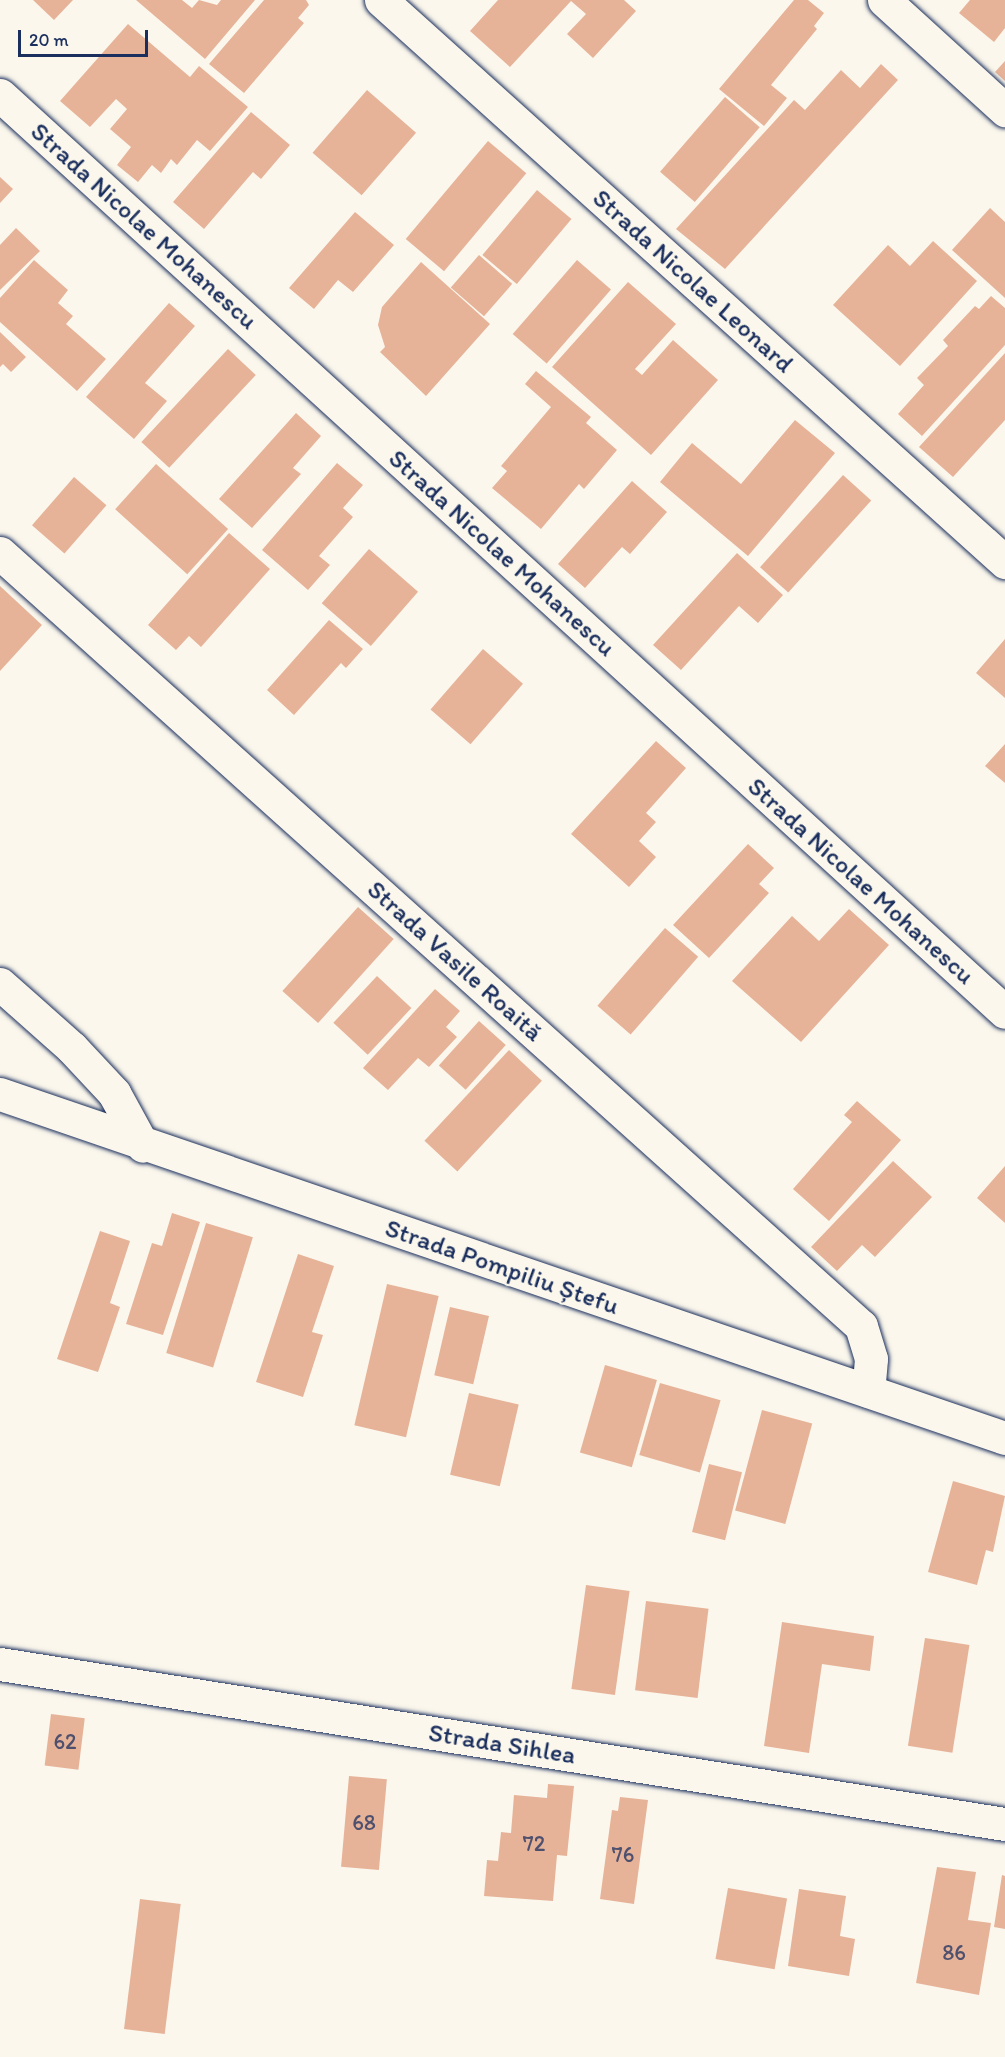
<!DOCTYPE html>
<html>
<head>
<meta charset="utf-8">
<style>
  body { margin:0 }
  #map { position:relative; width:1005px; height:2057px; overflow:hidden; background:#fbf7ec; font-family:Itim,sans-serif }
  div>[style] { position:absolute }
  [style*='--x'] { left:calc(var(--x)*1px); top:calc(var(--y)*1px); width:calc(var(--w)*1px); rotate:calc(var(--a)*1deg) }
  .building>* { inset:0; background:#e6b399; transform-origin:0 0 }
  .roads { filter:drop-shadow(0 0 2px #1b2f5e) drop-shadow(0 0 2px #1b2f5e) }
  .minor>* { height:33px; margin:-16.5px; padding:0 16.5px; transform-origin:16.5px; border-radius:16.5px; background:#fbf7ec }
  span { translate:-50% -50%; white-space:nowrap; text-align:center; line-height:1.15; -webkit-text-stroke:4.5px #fbf7ec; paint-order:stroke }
  .number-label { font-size:22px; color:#4e506d }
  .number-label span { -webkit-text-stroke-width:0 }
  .street-label { font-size:26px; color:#1b2f5e }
  .scale { position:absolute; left:18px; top:30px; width:130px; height:27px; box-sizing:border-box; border:3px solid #1b2f5e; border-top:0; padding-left:8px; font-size:18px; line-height:21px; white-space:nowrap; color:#1b2f5e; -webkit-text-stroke:4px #fbf7ec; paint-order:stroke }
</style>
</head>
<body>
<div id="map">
  <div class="building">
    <div style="clip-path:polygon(33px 0,73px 0,54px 20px)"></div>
    <div style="clip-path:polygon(136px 0,182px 0,192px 8px,199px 0,217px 5px,221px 0,255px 0,205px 59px)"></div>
    <div style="clip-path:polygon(264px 0,306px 0,309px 5px,298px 18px,304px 23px,244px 93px,209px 64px)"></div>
    <div style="clip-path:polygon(498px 0,624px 0,636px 11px,593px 58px,567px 34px,586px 14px,571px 1px,510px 67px,470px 31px)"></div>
    <div style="clip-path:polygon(794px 0,808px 0,824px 13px,814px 26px,817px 29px,771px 85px,787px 98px,764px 126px,719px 89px)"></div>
    <div style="clip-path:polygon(970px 0,1005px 0,1005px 28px,994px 42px,959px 13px)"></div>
    <div style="clip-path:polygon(128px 24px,190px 77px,199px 66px,248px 107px,210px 151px,197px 140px,177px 165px,171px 159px,161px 173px,152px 165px,138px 182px,117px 165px,131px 147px,110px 129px,127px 109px,116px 99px,90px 127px,60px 101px)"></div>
    <div style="clip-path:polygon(1005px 61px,1005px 81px,995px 72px)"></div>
    <div style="clip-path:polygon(881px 64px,898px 80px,725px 269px,676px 229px,794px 100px,805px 110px,841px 70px,860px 88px)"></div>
    <div style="left:367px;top:90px;width:65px;height:83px;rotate:41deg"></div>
    <div style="left:725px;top:97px;width:46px;height:99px;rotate:41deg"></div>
    <div style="clip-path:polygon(251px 112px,290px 145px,261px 179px,253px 172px,204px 229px,173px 202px)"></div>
    <div style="left:488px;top:141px;width:50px;height:128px;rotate:40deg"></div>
    <div style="clip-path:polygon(0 177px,13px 189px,0 203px)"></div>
    <div style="left:537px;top:190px;width:45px;height:85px;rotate:40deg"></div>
    <div style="clip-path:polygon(990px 208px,1005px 222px,1005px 298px,952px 250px)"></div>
    <div style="clip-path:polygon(355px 212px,394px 245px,353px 292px,338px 280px,314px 309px,289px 288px)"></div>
    <div style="clip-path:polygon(16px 228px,40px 251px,0 290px,0 245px)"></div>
    <div style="clip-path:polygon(933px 241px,977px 281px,900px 366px,833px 305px,888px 245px,910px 266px)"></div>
    <div style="left:479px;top:255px;width:44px;height:43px;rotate:41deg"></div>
    <div style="clip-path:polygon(34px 260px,68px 290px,58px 303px,73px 316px,66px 324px,106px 359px,77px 391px,0 322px,0 298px)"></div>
    <div style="left:577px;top:260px;width:45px;height:98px;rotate:41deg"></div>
    <div style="clip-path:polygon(421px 262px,490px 324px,426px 396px,380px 352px,385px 347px,378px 325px,382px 307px)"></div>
    <div style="clip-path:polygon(628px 282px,676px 324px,635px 369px,642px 375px,673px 340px,718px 380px,651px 455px,552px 367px)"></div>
    <div style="clip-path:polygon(991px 296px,1005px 308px,1005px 345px,922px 436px,898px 414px,924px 385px,917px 378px,948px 346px,943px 340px,975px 306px,979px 309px)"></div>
    <div style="clip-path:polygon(169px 303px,195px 326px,145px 383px,167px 401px,134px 439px,86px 397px)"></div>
    <div style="clip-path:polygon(0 332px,26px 357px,11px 372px,3px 364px,0 367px)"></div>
    <div style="left:228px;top:349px;width:38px;height:127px;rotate:43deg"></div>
    <div style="clip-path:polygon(1005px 353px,1005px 420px,953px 477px,919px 447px)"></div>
    <div style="clip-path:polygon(536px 371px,591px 417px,586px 423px,617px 450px,584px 489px,579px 484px,541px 529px,492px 488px,507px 471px,501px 466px,551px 407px,525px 384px)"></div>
    <div style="clip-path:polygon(296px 413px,321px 436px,293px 468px,301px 474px,252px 528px,219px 499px)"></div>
    <div style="clip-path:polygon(795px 420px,835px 453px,748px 556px,660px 482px,692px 443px,741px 484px)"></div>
    <div style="clip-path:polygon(337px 463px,363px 485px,343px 508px,353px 517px,319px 556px,330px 565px,308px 590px,262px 550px)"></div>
    <div style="left:156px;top:464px;width:97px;height:61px;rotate:42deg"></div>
    <div style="left:843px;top:475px;width:38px;height:124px;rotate:42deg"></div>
    <div style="left:74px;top:477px;width:43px;height:64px;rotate:41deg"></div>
    <div style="clip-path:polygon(632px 481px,667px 512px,630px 554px,622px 547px,585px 588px,558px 564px)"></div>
    <div style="clip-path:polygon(229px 533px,270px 569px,201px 647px,189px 636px,176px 650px,148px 625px)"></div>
    <div style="left:369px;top:549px;width:65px;height:72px;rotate:41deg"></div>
    <div style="clip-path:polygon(737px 553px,783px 595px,758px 623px,739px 606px,681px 670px,653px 645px)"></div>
    <div style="clip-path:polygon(0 586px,42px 625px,0 671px)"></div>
    <div style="clip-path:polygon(329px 620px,363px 649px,346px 668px,341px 663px,294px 715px,267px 690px)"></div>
    <div style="clip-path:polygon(1005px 639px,1005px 698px,976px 673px)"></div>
    <div style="left:483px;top:649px;width:53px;height:80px;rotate:41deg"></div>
    <div style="clip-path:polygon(656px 741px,686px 768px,646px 813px,656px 822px,639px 841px,656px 857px,629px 887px,571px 834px)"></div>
    <div style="clip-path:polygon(1005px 744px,1005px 783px,985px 766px)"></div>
    <div style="clip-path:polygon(748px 844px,774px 868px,759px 884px,769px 893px,709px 958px,673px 925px)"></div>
    <div style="left:358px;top:907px;width:48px;height:113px;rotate:42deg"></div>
    <div style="clip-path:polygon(849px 909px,889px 945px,801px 1042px,732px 981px,792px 916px,819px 941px)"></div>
    <div style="left:665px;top:928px;width:44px;height:103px;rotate:41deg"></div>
    <div style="left:377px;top:976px;width:47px;height:64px;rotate:43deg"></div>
    <div style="clip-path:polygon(435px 989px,460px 1011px,446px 1027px,457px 1037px,429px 1067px,418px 1058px,388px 1090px,363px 1068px)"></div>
    <div style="left:479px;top:1021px;width:36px;height:60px;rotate:42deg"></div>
    <div style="left:509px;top:1050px;width:45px;height:124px;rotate:43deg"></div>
    <div style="clip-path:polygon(857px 1101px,901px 1140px,829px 1221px,793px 1189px,852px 1122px,844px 1115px)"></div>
    <div style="clip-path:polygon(893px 1161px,932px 1197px,875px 1257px,862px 1245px,837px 1271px,811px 1247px)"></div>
    <div style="clip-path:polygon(1005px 1166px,1005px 1223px,977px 1198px)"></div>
    <div style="clip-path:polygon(172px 1213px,200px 1222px,163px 1335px,126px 1324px,152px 1243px,162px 1246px)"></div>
    <div style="left:206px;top:1223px;width:49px;height:136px;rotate:17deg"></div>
    <div style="clip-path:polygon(100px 1231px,130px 1241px,110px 1303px,120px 1307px,98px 1372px,57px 1359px)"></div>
    <div style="clip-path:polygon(298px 1254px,334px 1266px,312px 1332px,323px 1335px,303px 1397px,256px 1382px)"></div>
    <div style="left:387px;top:1284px;width:53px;height:145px;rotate:13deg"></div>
    <div style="left:450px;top:1307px;width:40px;height:70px;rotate:13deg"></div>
    <div style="left:605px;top:1365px;width:54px;height:91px;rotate:16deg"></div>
    <div style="left:660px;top:1383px;width:63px;height:75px;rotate:16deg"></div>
    <div style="left:469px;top:1393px;width:51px;height:84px;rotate:13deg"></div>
    <div style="left:762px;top:1410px;width:52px;height:104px;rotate:15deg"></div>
    <div style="left:709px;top:1464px;width:34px;height:70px;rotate:14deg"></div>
    <div style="clip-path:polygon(953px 1481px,1005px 1496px,993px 1552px,986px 1550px,977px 1585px,928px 1572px)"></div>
    <div style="left:586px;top:1585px;width:44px;height:105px;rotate:8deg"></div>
    <div style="left:646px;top:1601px;width:63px;height:90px;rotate:7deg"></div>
    <div style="clip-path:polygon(782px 1622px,874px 1636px,870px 1671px,822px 1664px,809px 1753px,764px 1746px)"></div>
    <div style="left:925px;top:1638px;width:45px;height:109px;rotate:9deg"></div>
    <div style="left:51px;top:1714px;width:34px;height:52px;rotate:7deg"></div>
    <div style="left:349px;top:1776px;width:38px;height:91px;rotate:5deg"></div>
    <div style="clip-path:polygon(548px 1784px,574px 1786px,567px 1856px,557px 1855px,553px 1901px,484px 1896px,487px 1860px,498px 1861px,501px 1832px,511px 1833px,514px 1795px,547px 1798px)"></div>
    <div style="clip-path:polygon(620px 1797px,648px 1800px,634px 1904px,600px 1899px,612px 1810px,618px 1811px)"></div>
    <div style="clip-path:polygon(937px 1867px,976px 1872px,968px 1920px,991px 1923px,979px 1995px,916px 1983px)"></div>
    <div style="clip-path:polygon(1002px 1875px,1005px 1876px,1005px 1929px,994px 1927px)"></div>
    <div style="left:728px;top:1888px;width:60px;height:72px;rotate:10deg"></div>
    <div style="clip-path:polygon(799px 1889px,846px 1896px,840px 1936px,855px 1939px,849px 1976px,788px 1966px)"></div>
    <div style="left:140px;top:1899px;width:41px;height:131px;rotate:7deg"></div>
  </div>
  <div class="roads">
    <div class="minor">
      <div style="--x:381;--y:0;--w:840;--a:42.01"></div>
      <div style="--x:884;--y:0;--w:164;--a:42.3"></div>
      <div style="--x:0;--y:95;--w:1360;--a:42.38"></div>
      <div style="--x:0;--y:553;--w:1157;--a:41.92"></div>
      <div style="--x:861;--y:1326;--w:34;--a:73"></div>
      <div style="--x:871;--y:1359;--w:32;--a:95"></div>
      <div style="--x:0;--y:984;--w:96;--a:41.6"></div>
      <div style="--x:72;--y:1048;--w:62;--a:47"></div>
      <div style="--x:114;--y:1093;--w:60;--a:61.3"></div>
      <div style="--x:0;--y:1094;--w:1062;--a:18.9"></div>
      <div style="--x:0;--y:1664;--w:1018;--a:9.05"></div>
    </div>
  </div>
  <div class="number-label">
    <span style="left:65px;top:1742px">62</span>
    <span style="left:364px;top:1823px">68</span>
    <span style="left:534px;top:1844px">72</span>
    <span style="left:623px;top:1855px">76</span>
    <span style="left:954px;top:1953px">86</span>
  </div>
  <div class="street-label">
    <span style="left:144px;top:226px;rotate:42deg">Strada Nicolae Mohanescu</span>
    <span style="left:693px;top:281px;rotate:42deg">Strada Nicolae Leonard</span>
    <span style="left:502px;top:553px;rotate:42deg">Strada Nicolae Mohanescu</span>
    <span style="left:861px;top:881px;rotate:42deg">Strada Nicolae Mohanescu</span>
    <span style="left:455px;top:961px;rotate:42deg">Strada Vasile Roaită</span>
    <span style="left:502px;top:1267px;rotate:19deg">Strada Pompiliu Ștefu</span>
    <span style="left:502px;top:1744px;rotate:9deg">Strada Sihlea</span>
  </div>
  <div class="scale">20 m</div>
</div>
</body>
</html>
